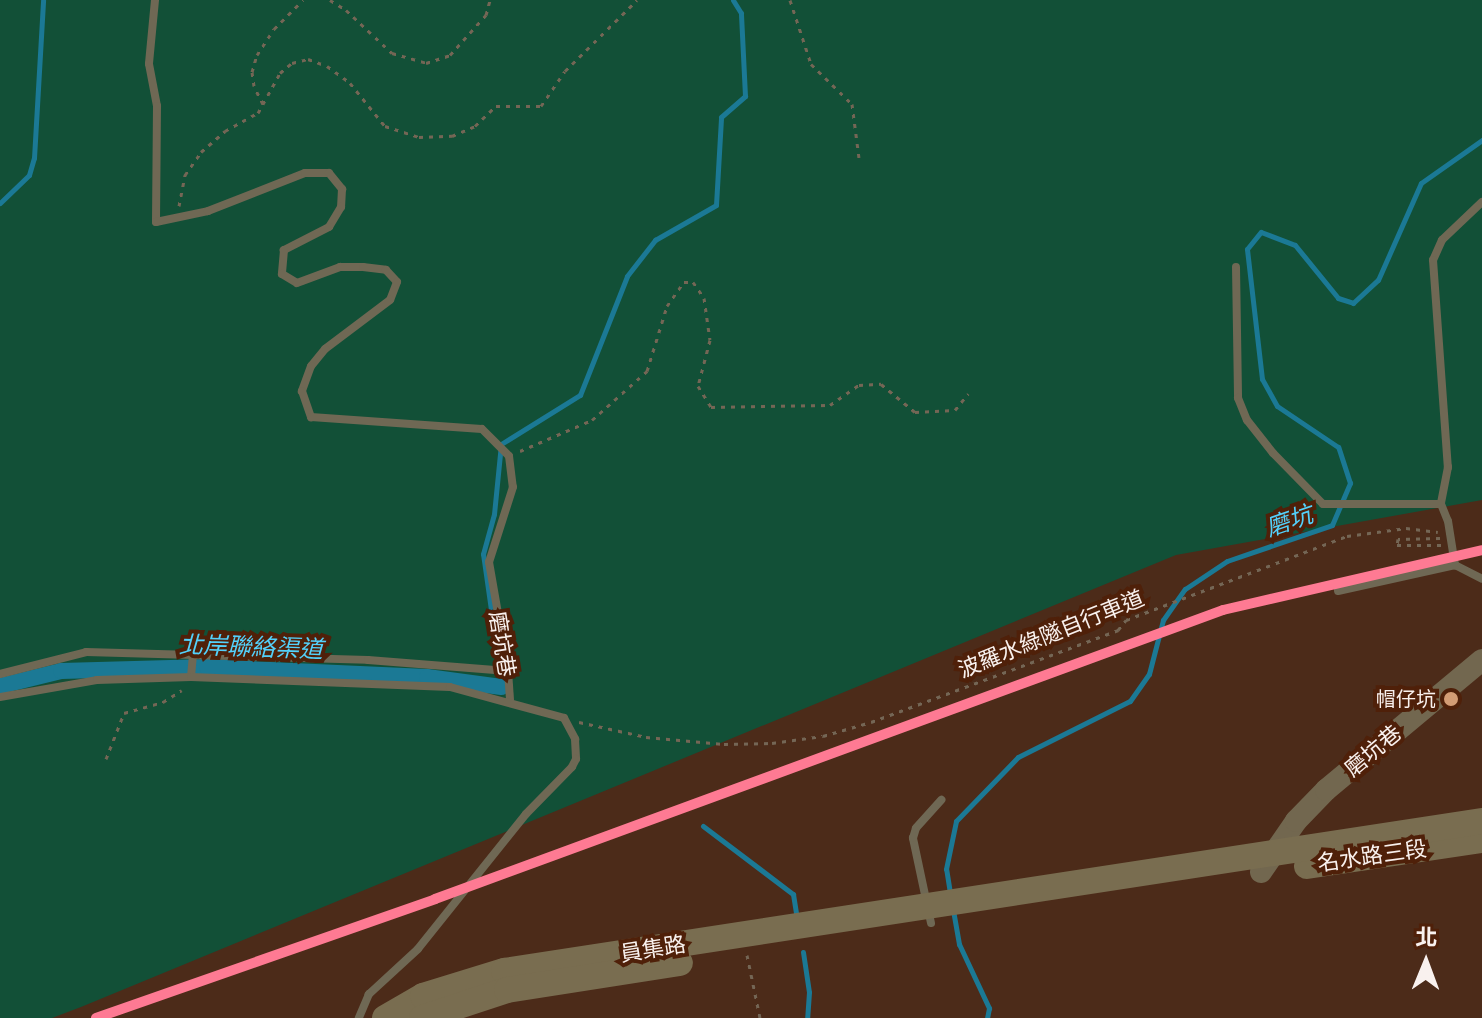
<!DOCTYPE html>
<html>
<head>
<meta charset="utf-8">
<style>
  body { margin:0 }
  #map { position:relative; width:1482px; height:1018px; overflow:hidden; background:#4c2b19; font-family:Arial,"Noto Sans TC",sans-serif }
  div>[style] { position:absolute }
  [style*='--x'] { left:calc(var(--x)*1px); top:calc(var(--y)*1px); width:calc(var(--w)*1px); rotate:calc(var(--a)*1deg) }
  .green>* { inset:0; background:#125037 }
  .stream>* { height:5px; margin:-2.5px; padding:0 2.5px; transform-origin:2.5px; border-radius:2.5px; background:#1b7995 }
  .canal>* { height:16px; margin:-8px; padding:0 8px; transform-origin:8px; border-radius:8px; background:#1b7995 }
  .path>* { height:3px; margin-top:-1.5px; transform-origin:0; background:repeating-linear-gradient(90deg,#746655 0 4px,transparent 0 10px) }
  .lane>* { height:8px; margin:-4px; padding:0 4px; transform-origin:4px; border-radius:4px; background:#6f6854 }
  .secondary>* { height:22px; margin:-11px; padding:0 11px; transform-origin:11px; border-radius:11px; background:#72674f }
  .primary>* { height:26px; margin:-13px; padding:0 13px; transform-origin:13px; border-radius:13px; background:#796d50 }
  .rail-1>* { height:10px; margin:-5px; padding:0 5px; transform-origin:5px; border-radius:5px; background:#fe7a93 }
  .dots>* { width:22px; height:22px; translate:-50% -50%; box-sizing:border-box; border:4px solid #4f2009; border-radius:50% }
  span { translate:-50% -50%; white-space:nowrap; text-align:center; line-height:1.15; -webkit-text-stroke:8px #4f2009; paint-order:stroke }
  .bus-label { font-size:20px; color:#f9f1ee }
  .right { translate:-100% -50%; text-align:right }
  .street-label { font-size:22px; color:#f9f1ee }
  .water-label { font-size:24px; color:#53d1fb; font-style:italic }
  .north { position:absolute; left:1386px; top:922px; width:80px; height:80px; -webkit-text-stroke:6px #4f2009; paint-order:stroke; rotate:1deg; font-size:22px; font-weight:700; line-height:32px; text-align:center; color:#f9f1ee }
  .north::after { content:''; display:block; margin:auto; width:28px; height:36px; background:#f9f1ee; clip-path:polygon(50% 0,100% 100%,50% 72%,0 100%) }
</style>
</head>
<body>
<div id="map">
  <div class="green">
    <div style="clip-path:polygon(0 0,1482px 0,1482px 500px,1176px 555px,81px 1007px,52px 1018px,0 1018px)"></div>
  </div>
  <div class="stream">
    <div style="--x:0;--y:203;--w:40;--a:-44"></div>
    <div style="--x:29;--y:175;--w:18;--a:-74"></div>
    <div style="--x:34;--y:158;--w:158;--a:-86.7"></div>
    <div style="--x:496;--y:645;--w:92;--a:-98.1"></div>
    <div style="--x:483;--y:554;--w:41;--a:-74.6"></div>
    <div style="--x:494;--y:514;--w:70;--a:-84.3"></div>
    <div style="--x:501;--y:444;--w:93;--a:-31.8"></div>
    <div style="--x:580;--y:395;--w:128;--a:-68.4"></div>
    <div style="--x:627;--y:276;--w:46;--a:-52.1"></div>
    <div style="--x:655;--y:240;--w:70;--a:-29.8"></div>
    <div style="--x:716;--y:205;--w:88;--a:-86.7"></div>
    <div style="--x:721;--y:117;--w:32;--a:-41"></div>
    <div style="--x:745;--y:96;--w:83;--a:-92.8"></div>
    <div style="--x:741;--y:13;--w:15;--a:-122"></div>
    <div style="--x:703;--y:826;--w:113;--a:37.1"></div>
    <div style="--x:793;--y:894;--w:24;--a:81"></div>
    <div style="--x:950;--y:893;--w:24;--a:-99"></div>
    <div style="--x:946;--y:869;--w:49;--a:-78.2"></div>
    <div style="--x:956;--y:821;--w:89;--a:-45.9"></div>
    <div style="--x:1018;--y:757;--w:125;--a:-26.6"></div>
    <div style="--x:1130;--y:701;--w:33;--a:-55"></div>
    <div style="--x:1149;--y:674;--w:56;--a:-75.5"></div>
    <div style="--x:1163;--y:620;--w:38;--a:-55"></div>
    <div style="--x:1185;--y:589;--w:50;--a:-33.7"></div>
    <div style="--x:1227;--y:561;--w:111;--a:-18.9"></div>
    <div style="--x:1332;--y:525;--w:46;--a:-66.8"></div>
    <div style="--x:1350;--y:483;--w:38;--a:-108"></div>
    <div style="--x:1338;--y:447;--w:73;--a:-146.1"></div>
    <div style="--x:1277;--y:406;--w:31;--a:-119"></div>
    <div style="--x:1262;--y:379;--w:131;--a:-96.6"></div>
    <div style="--x:1247;--y:249;--w:22;--a:-51"></div>
    <div style="--x:1261;--y:232;--w:36;--a:21"></div>
    <div style="--x:1295;--y:245;--w:68;--a:50.9"></div>
    <div style="--x:1338;--y:298;--w:16;--a:18"></div>
    <div style="--x:1353;--y:303;--w:34;--a:-43"></div>
    <div style="--x:1378;--y:280;--w:106;--a:-66.1"></div>
    <div style="--x:1421;--y:183;--w:75;--a:-35.2"></div>
    <div style="--x:953;--y:910;--w:35;--a:80"></div>
    <div style="--x:959;--y:944;--w:71;--a:64.9"></div>
    <div style="--x:989;--y:1008;--w:10;--a:101"></div>
    <div style="--x:803;--y:952;--w:40;--a:81.5"></div>
    <div style="--x:809;--y:992;--w:26;--a:94"></div>
  </div>
  <div class="canal">
    <div style="--x:0;--y:686;--w:63;--a:-13.8"></div>
    <div style="--x:61;--y:671;--w:146;--a:-1.6"></div>
    <div style="--x:207;--y:667;--w:220;--a:2.6"></div>
    <div style="--x:427;--y:677;--w:75;--a:7.7"></div>
  </div>
  <div class="path">
    <div style="--x:330;--y:0;--w:19;--a:32"></div>
    <div style="--x:346;--y:10;--w:63;--a:43.1"></div>
    <div style="--x:392;--y:53;--w:35;--a:16"></div>
    <div style="--x:426;--y:63;--w:25;--a:-18"></div>
    <div style="--x:450;--y:55;--w:54;--a:-48"></div>
    <div style="--x:486;--y:15;--w:16;--a:-75"></div>
    <div style="--x:790;--y:0;--w:67;--a:71.8"></div>
    <div style="--x:811;--y:64;--w:57;--a:44.3"></div>
    <div style="--x:852;--y:104;--w:54;--a:82.6"></div>
    <div style="--x:263;--y:104;--w:20;--a:-117"></div>
    <div style="--x:254;--y:86;--w:14;--a:-98"></div>
    <div style="--x:252;--y:72;--w:18;--a:-74"></div>
    <div style="--x:257;--y:55;--w:31;--a:-57"></div>
    <div style="--x:274;--y:29;--w:41;--a:-45"></div>
    <div style="--x:179;--y:206;--w:32;--a:-79"></div>
    <div style="--x:185;--y:175;--w:28;--a:-55"></div>
    <div style="--x:201;--y:152;--w:32;--a:-41"></div>
    <div style="--x:225;--y:131;--w:38;--a:-29"></div>
    <div style="--x:258;--y:113;--w:46;--a:-61.2"></div>
    <div style="--x:280;--y:73;--w:16;--a:-40"></div>
    <div style="--x:292;--y:63;--w:16;--a:-14"></div>
    <div style="--x:308;--y:59;--w:20;--a:20"></div>
    <div style="--x:327;--y:66;--w:29;--a:36"></div>
    <div style="--x:350;--y:83;--w:55;--a:50.9"></div>
    <div style="--x:385;--y:126;--w:36;--a:18"></div>
    <div style="--x:419;--y:137;--w:33;--a:-2"></div>
    <div style="--x:452;--y:136;--w:25;--a:-23"></div>
    <div style="--x:475;--y:126;--w:29;--a:-44"></div>
    <div style="--x:496;--y:106;--w:45;--a:0"></div>
    <div style="--x:541;--y:106;--w:42;--a:-55.6"></div>
    <div style="--x:565;--y:71;--w:101;--a:-44.6"></div>
    <div style="--x:520;--y:451;--w:78;--a:-23.3"></div>
    <div style="--x:592;--y:420;--w:74;--a:-41.7"></div>
    <div style="--x:647;--y:371;--w:68;--a:-72.9"></div>
    <div style="--x:667;--y:306;--w:29;--a:-55"></div>
    <div style="--x:684;--y:282;--w:9;--a:0"></div>
    <div style="--x:693;--y:282;--w:19;--a:55"></div>
    <div style="--x:704;--y:298;--w:42;--a:81.9"></div>
    <div style="--x:710;--y:340;--w:48;--a:104.6"></div>
    <div style="--x:698;--y:386;--w:25;--a:58"></div>
    <div style="--x:711;--y:407;--w:119;--a:-1"></div>
    <div style="--x:830;--y:405;--w:35;--a:-35"></div>
    <div style="--x:859;--y:385;--w:22;--a:-3"></div>
    <div style="--x:881;--y:384;--w:44;--a:39.5"></div>
    <div style="--x:915;--y:412;--w:40;--a:-2.9"></div>
    <div style="--x:955;--y:410;--w:21;--a:-51"></div>
    <div style="--x:1440;--y:538;--w:42;--a:178.6"></div>
    <div style="--x:1398;--y:539;--w:6;--a:99"></div>
    <div style="--x:1397;--y:545;--w:44;--a:0"></div>
    <div style="--x:579;--y:722;--w:69;--a:12.6"></div>
    <div style="--x:646;--y:737;--w:78;--a:5.1"></div>
    <div style="--x:724;--y:744;--w:48;--a:-1.2"></div>
    <div style="--x:772;--y:743;--w:51;--a:-7.8"></div>
    <div style="--x:823;--y:736;--w:50;--a:-16.3"></div>
    <div style="--x:871;--y:722;--w:264;--a:-20.4"></div>
    <div style="--x:1118;--y:630;--w:13;--a:-51"></div>
    <div style="--x:1126;--y:620;--w:236;--a:-20.8"></div>
    <div style="--x:1347;--y:536;--w:60;--a:-7.7"></div>
    <div style="--x:1406;--y:528;--w:32;--a:7"></div>
    <div style="--x:106;--y:759;--w:49;--a:-68.6"></div>
    <div style="--x:124;--y:713;--w:41;--a:-15.8"></div>
    <div style="--x:163;--y:702;--w:22;--a:-32"></div>
    <div style="--x:747;--y:955;--w:64;--a:78.3"></div>
  </div>
  <div class="lane">
    <div style="--x:155;--y:0;--w:64;--a:95.4"></div>
    <div style="--x:149;--y:64;--w:43;--a:79.2"></div>
    <div style="--x:157;--y:106;--w:116;--a:90.5"></div>
    <div style="--x:156;--y:222;--w:53;--a:-11.9"></div>
    <div style="--x:208;--y:211;--w:104;--a:-21.4"></div>
    <div style="--x:305;--y:173;--w:24;--a:0"></div>
    <div style="--x:329;--y:173;--w:21;--a:51"></div>
    <div style="--x:342;--y:189;--w:18;--a:93"></div>
    <div style="--x:341;--y:207;--w:23;--a:121"></div>
    <div style="--x:329;--y:227;--w:51;--a:152.9"></div>
    <div style="--x:284;--y:250;--w:24;--a:95"></div>
    <div style="--x:282;--y:274;--w:17;--a:31"></div>
    <div style="--x:297;--y:283;--w:46;--a:-20.4"></div>
    <div style="--x:340;--y:267;--w:23;--a:0"></div>
    <div style="--x:363;--y:267;--w:23;--a:7"></div>
    <div style="--x:386;--y:270;--w:16;--a:47"></div>
    <div style="--x:397;--y:282;--w:19;--a:111"></div>
    <div style="--x:390;--y:300;--w:81;--a:143"></div>
    <div style="--x:325;--y:349;--w:22;--a:129"></div>
    <div style="--x:311;--y:366;--w:27;--a:110"></div>
    <div style="--x:302;--y:391;--w:28;--a:71"></div>
    <div style="--x:311;--y:417;--w:171;--a:4"></div>
    <div style="--x:482;--y:429;--w:38;--a:45"></div>
    <div style="--x:509;--y:456;--w:31;--a:83"></div>
    <div style="--x:513;--y:487;--w:79;--a:107.7"></div>
    <div style="--x:489;--y:562;--w:111;--a:80.1"></div>
    <div style="--x:508;--y:671;--w:31;--a:86"></div>
    <div style="--x:1482;--y:202;--w:55;--a:136.5"></div>
    <div style="--x:1442;--y:240;--w:22;--a:114"></div>
    <div style="--x:1433;--y:260;--w:208;--a:85.9"></div>
    <div style="--x:1448;--y:467;--w:38;--a:101"></div>
    <div style="--x:1441;--y:504;--w:18;--a:68"></div>
    <div style="--x:1448;--y:521;--w:45;--a:81"></div>
    <div style="--x:1455;--y:565;--w:30;--a:27"></div>
    <div style="--x:1236;--y:267;--w:131;--a:89.1"></div>
    <div style="--x:1238;--y:398;--w:24;--a:68"></div>
    <div style="--x:1247;--y:420;--w:42;--a:51.8"></div>
    <div style="--x:1273;--y:453;--w:71;--a:45.6"></div>
    <div style="--x:1323;--y:504;--w:118;--a:0"></div>
    <div style="--x:1338;--y:591;--w:120;--a:-12.5"></div>
    <div style="--x:0;--y:674;--w:89;--a:-14.3"></div>
    <div style="--x:86;--y:652;--w:282;--a:1.6"></div>
    <div style="--x:368;--y:660;--w:140;--a:4.5"></div>
    <div style="--x:191;--y:677;--w:23;--a:-85"></div>
    <div style="--x:0;--y:697;--w:98;--a:-9.9"></div>
    <div style="--x:97;--y:680;--w:94;--a:-1.8"></div>
    <div style="--x:191;--y:677;--w:259;--a:2.2"></div>
    <div style="--x:450;--y:687;--w:118;--a:15.2"></div>
    <div style="--x:564;--y:718;--w:24;--a:62"></div>
    <div style="--x:575;--y:739;--w:20;--a:87"></div>
    <div style="--x:576;--y:759;--w:9;--a:117"></div>
    <div style="--x:572;--y:767;--w:66;--a:134.4"></div>
    <div style="--x:526;--y:814;--w:173;--a:128.7"></div>
    <div style="--x:418;--y:949;--w:67;--a:137.4"></div>
    <div style="--x:369;--y:994;--w:26;--a:113"></div>
    <div style="--x:931;--y:923;--w:87;--a:-102"></div>
    <div style="--x:913;--y:838;--w:10;--a:-73"></div>
    <div style="--x:916;--y:828;--w:38;--a:-48"></div>
  </div>
  <div class="secondary">
    <div style="--x:1261;--y:872;--w:62;--a:-55.5"></div>
    <div style="--x:1296;--y:821;--w:43;--a:-45.9"></div>
    <div style="--x:1326;--y:790;--w:203;--a:-39.8"></div>
  </div>
  <div class="primary">
    <div style="--x:1307;--y:866;--w:177;--a:-8.5"></div>
    <div style="--x:385;--y:1018;--w:44;--a:-30.1"></div>
    <div style="--x:423;--y:996;--w:85;--a:-17.2"></div>
    <div style="--x:504;--y:971;--w:989;--a:-8.72"></div>
    <div style="--x:422;--y:1018;--w:89;--a:-18.2"></div>
    <div style="--x:507;--y:990;--w:175;--a:-8.9"></div>
  </div>
  <div class="rail-1">
    <div style="--x:96;--y:1018;--w:359;--a:-19.3"></div>
    <div style="--x:435;--y:899;--w:839;--a:-20.14"></div>
    <div style="--x:1223;--y:610;--w:266;--a:-13"></div>
  </div>
  <div class="dots">
    <div style="left:1451px;top:699px;background:#d39c74"></div>
  </div>
  <div class="bus-label">
    <span class="right" style="left:1436px;top:699px">帽仔坑</span>
  </div>
  <div class="street-label">
    <span style="left:1051px;top:634px;rotate:-22deg">波羅水綠隧自行車道</span>
    <span style="left:502px;top:644px;rotate:81deg">磨坑巷</span>
    <span style="left:1373px;top:751px;rotate:-40deg">磨坑巷</span>
    <span style="left:1372px;top:856px;rotate:-8deg">名水路三段</span>
    <span style="left:653px;top:949px;rotate:-9deg">員集路</span>
  </div>
  <div class="water-label">
    <span style="left:1289px;top:521px;rotate:-19deg">磨坑</span>
    <span style="left:251px;top:647px;rotate:2deg">北岸聯絡渠道</span>
  </div>
  <div class="north">北</div>
</div>
</body>
</html>
